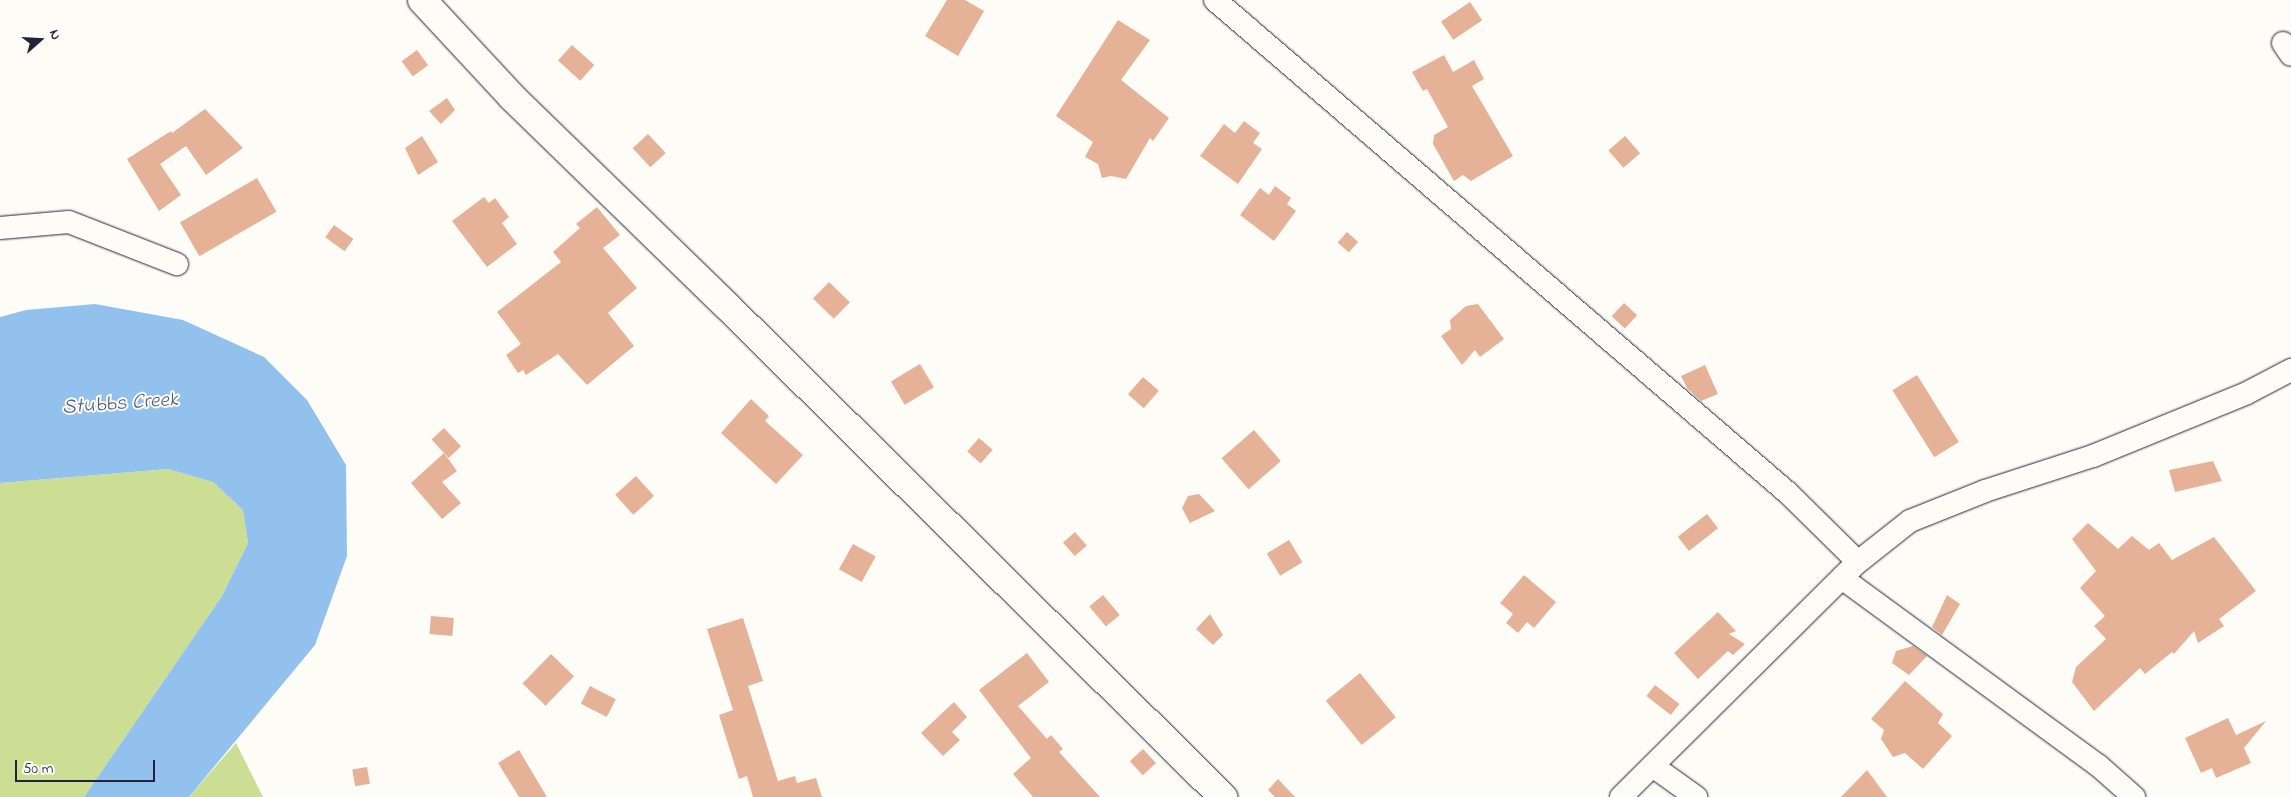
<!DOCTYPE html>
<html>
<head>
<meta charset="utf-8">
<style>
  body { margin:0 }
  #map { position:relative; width:2291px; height:797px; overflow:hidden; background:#fdfcf7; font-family:"Indie Flower",sans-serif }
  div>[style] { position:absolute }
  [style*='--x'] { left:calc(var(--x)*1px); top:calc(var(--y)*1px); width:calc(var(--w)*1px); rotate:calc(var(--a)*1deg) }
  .green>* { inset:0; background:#cbde93 }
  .water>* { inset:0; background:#93c1ee }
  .building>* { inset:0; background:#e5b298; transform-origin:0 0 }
  .roads { filter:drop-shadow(0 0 1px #22223b) drop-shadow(0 0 1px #22223b) }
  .minor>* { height:22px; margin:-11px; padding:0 11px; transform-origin:11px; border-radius:11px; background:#fdfcf7 }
  .tertiary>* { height:28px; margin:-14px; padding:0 14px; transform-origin:14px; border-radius:14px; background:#fdfcf7 }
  span { translate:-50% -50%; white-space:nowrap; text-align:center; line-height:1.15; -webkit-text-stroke:4px #fdfcf7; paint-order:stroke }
  .water-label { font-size:21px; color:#4a5a7a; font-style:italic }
  .north { position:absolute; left:15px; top:15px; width:50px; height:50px; -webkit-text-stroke:4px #fdfcf7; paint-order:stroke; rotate:71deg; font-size:14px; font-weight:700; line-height:20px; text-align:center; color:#22223b }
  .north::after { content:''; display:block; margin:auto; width:18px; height:22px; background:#22223b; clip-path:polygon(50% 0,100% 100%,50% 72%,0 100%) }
  .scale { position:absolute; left:15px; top:760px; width:140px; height:22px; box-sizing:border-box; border:2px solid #22223b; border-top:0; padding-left:6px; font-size:15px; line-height:18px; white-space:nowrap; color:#22223b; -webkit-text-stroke:4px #fdfcf7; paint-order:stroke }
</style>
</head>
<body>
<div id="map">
  <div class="green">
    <div style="clip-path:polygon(168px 469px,213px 482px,243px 510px,248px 543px,222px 596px,84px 797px,0 797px,0 483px)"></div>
    <div style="clip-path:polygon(236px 743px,263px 797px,189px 797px)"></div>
  </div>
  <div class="water">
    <div style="clip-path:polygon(95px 304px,183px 320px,264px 357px,307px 400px,346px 465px,347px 556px,315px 645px,189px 797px,84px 797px,222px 596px,248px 543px,243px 510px,213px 482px,168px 469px,0 483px,0 317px,26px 310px)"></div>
  </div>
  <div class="building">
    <div style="clip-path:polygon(947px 0,965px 0,984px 11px,958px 56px,925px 36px)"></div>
    <div style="left:1470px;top:2px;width:22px;height:35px;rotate:56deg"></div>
    <div style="clip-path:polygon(1118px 20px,1150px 40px,1121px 80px,1169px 118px,1153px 141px,1150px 138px,1126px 179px,1111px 176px,1102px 178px,1098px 164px,1085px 157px,1093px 142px,1056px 116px)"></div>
    <div style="left:572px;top:45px;width:30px;height:21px;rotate:42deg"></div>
    <div style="left:417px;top:50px;width:19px;height:19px;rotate:54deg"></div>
    <div style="clip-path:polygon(1444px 55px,1453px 72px,1474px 60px,1484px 79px,1472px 86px,1513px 156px,1471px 181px,1463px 175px,1454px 181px,1433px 144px,1434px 135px,1448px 127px,1427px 89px,1423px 91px,1412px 72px)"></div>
    <div style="clip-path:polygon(447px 98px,455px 110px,441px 124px,429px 111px)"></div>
    <div style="clip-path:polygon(205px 109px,243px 148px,206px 175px,186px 146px,160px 164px,181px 195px,159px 211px,127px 159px,171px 131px,172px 133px)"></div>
    <div style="clip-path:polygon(1244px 121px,1260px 133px,1253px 143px,1262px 149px,1238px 184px,1200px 156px,1224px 124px,1235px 133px)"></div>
    <div style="left:648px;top:134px;width:26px;height:21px;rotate:47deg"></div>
    <div style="clip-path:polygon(422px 136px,438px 162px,418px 175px,405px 148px)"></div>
    <div style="left:1625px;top:136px;width:23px;height:22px;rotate:49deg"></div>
    <div style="left:257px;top:178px;width:39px;height:89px;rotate:60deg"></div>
    <div style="clip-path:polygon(1275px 186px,1291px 198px,1287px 204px,1296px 211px,1274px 241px,1240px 215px,1260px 188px,1269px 195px)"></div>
    <div style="clip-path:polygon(484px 197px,489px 203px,495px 198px,509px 217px,502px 223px,517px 244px,487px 267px,452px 221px)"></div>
    <div style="clip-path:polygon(597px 207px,620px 235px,603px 248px,637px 288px,608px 313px,634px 346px,587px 385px,558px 354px,526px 375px,523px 370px,518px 373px,506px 355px,521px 344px,497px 312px,561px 262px,553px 252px,580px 228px,576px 224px)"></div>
    <div style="left:334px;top:225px;width:24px;height:15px;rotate:36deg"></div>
    <div style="left:1347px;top:232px;width:15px;height:14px;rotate:42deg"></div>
    <div style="left:829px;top:282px;width:29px;height:23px;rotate:44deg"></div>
    <div style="left:1624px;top:303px;width:18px;height:18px;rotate:43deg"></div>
    <div style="clip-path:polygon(1478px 304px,1504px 339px,1480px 357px,1475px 350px,1462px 365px,1441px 336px,1451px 329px,1450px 320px,1466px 306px)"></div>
    <div style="left:920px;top:364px;width:27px;height:34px;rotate:59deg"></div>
    <div style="clip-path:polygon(1705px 365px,1718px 394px,1701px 401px,1687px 388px,1681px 376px)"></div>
    <div style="left:1917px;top:375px;width:79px;height:29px;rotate:58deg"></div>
    <div style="left:1143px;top:377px;width:21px;height:23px;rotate:41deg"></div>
    <div style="clip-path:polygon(751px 399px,769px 416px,765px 421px,803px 455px,776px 484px,721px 433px)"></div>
    <div style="left:444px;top:428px;width:25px;height:17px;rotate:47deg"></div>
    <div style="left:1254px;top:430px;width:41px;height:43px;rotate:49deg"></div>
    <div style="left:979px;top:438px;width:18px;height:18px;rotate:41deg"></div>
    <div style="clip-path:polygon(444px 453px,457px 471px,442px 482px,461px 503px,442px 519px,411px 483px)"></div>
    <div style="clip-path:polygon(2213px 461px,2222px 481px,2175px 492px,2169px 470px)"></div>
    <div style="left:636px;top:476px;width:27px;height:28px;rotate:48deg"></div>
    <div style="clip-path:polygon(1199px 494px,1215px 511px,1190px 523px,1182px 508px,1188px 496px)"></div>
    <div style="left:1707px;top:514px;width:18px;height:37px;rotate:52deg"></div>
    <div style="clip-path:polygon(2088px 523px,2118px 549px,2132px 536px,2149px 550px,2159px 543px,2172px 560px,2214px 537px,2256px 591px,2219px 619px,2224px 626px,2198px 643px,2194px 631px,2174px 654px,2172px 652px,2145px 674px,2140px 668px,2094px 711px,2072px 682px,2076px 667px,2106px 639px,2094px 626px,2105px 616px,2080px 588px,2096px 571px,2072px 539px)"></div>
    <div style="left:1075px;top:532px;width:18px;height:16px;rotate:49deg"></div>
    <div style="left:1289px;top:540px;width:26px;height:26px;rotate:59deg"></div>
    <div style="left:853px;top:544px;width:26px;height:29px;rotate:29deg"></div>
    <div style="clip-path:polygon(1524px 575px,1556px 602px,1534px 628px,1527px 622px,1518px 633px,1506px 623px,1513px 614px,1500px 603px)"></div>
    <div style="left:1103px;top:595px;width:26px;height:18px;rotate:50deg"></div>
    <div style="clip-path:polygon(1947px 595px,1960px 604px,1942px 635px,1932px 627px)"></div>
    <div style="clip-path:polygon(1718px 612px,1736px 631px,1729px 634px,1745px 644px,1733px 655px,1728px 651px,1698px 679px,1674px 653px)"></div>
    <div style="clip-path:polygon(1210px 614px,1223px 635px,1213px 645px,1196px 629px)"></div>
    <div style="left:431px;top:616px;width:23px;height:18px;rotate:5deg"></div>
    <div style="clip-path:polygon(743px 618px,763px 681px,748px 686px,778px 781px,795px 776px,797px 783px,816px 778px,822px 797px,753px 797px,747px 776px,739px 779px,719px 715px,733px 710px,707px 629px)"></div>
    <div style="clip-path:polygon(1913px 646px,1927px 656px,1909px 675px,1892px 663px,1896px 651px)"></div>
    <div style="clip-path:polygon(1027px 653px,1049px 682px,1018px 706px,1047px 739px,1051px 735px,1063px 749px,1059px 752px,1100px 797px,1033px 797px,1013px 774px,1031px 758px,979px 690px)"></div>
    <div style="left:551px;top:654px;width:32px;height:41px;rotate:44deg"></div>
    <div style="left:1360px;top:673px;width:57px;height:44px;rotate:51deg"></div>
    <div style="clip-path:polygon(1905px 681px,1943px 714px,1938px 723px,1952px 736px,1923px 769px,1905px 753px,1893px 757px,1881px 739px,1884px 730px,1871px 719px)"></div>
    <div style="left:1655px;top:685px;width:31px;height:14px;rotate:38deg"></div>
    <div style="left:590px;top:686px;width:29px;height:20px;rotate:27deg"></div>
    <div style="clip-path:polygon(954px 702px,967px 717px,952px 732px,960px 740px,943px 756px,921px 733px)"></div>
    <div style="clip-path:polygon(2228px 718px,2236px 735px,2266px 721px,2244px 748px,2251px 763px,2216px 778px,2212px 768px,2201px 773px,2185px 738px)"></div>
    <div style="left:1143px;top:749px;width:19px;height:18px;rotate:47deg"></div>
    <div style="clip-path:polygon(519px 750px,547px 797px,519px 797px,498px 763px)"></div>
    <div style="left:367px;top:767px;width:17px;height:15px;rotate:80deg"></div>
    <div style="clip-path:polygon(1867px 770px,1887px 797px,1841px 797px)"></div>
    <div style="clip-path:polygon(1278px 779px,1295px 797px,1275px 797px,1268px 790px)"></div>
  </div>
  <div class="roads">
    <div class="minor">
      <div style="--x:1215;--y:0;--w:756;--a:40.71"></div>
      <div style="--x:1788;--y:493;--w:98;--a:44.6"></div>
      <div style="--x:2283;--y:43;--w:14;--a:56"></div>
      <div style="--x:0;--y:228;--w:69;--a:-5"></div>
      <div style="--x:69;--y:222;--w:116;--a:21.3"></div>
      <div style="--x:1842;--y:578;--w:318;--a:36.2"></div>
      <div style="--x:2099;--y:766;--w:47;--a:41.5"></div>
      <div style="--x:1654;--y:767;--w:52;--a:35.5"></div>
      <div style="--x:1621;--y:797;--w:334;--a:-44.8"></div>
      <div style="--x:1858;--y:562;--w:66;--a:-38.3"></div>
      <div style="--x:1910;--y:521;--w:81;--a:-21.8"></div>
      <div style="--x:1985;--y:491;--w:114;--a:-18"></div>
      <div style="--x:2093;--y:456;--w:166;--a:-22.2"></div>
      <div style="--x:2247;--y:393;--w:50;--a:-27.6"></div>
    </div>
    <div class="tertiary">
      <div style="--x:422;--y:0;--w:132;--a:47.1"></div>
      <div style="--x:512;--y:97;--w:301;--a:44.2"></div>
      <div style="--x:728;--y:307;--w:697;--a:44.71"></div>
    </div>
  </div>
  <div class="water-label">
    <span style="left:120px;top:404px;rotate:-4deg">Stubbs Creek</span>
  </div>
  <div class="north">N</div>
  <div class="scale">50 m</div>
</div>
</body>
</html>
